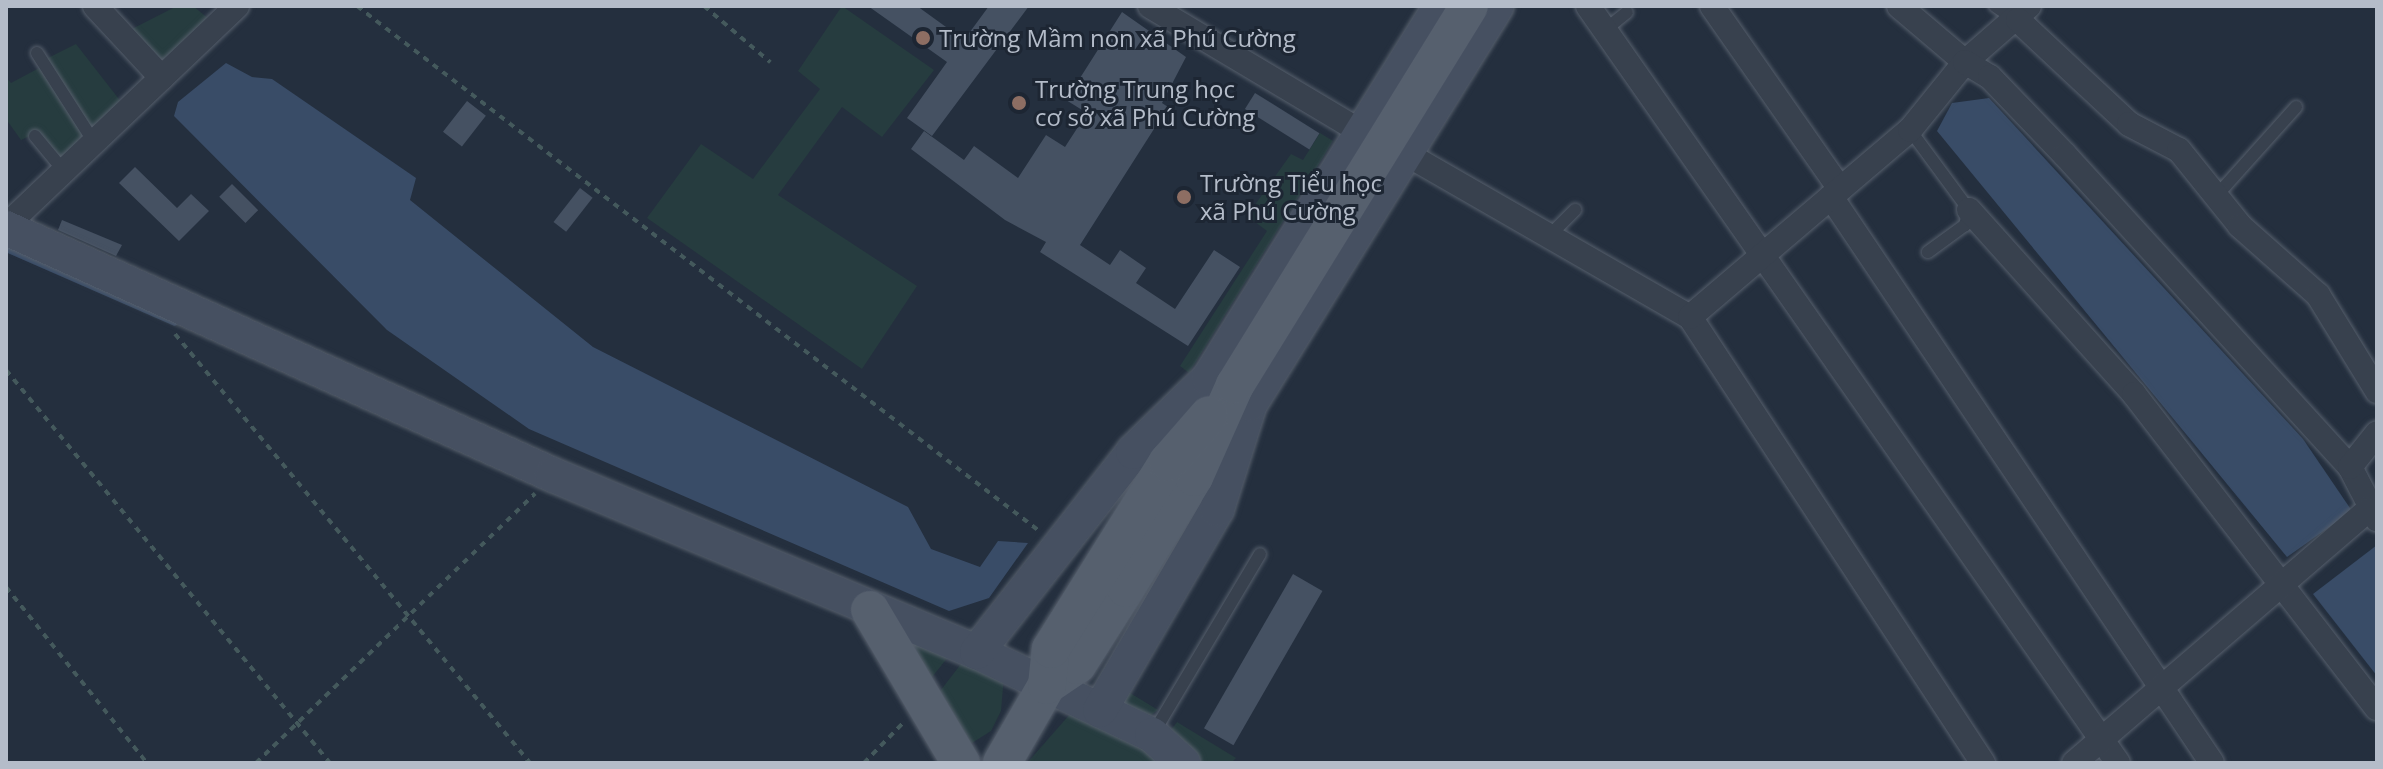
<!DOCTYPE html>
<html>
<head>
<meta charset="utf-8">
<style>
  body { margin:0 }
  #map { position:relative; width:2383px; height:769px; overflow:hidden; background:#242f3e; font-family:"Open Sans",sans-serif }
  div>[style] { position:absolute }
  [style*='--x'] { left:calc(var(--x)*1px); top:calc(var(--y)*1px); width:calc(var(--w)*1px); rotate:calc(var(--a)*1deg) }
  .green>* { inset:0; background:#263c3f }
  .water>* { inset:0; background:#394c67 }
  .stream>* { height:6px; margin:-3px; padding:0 3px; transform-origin:3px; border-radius:3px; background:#394c67 }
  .building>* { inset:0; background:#455162; transform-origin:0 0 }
  .path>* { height:4px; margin-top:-2px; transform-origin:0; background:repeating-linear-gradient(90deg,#44595c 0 6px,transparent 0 12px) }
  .roads { filter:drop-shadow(0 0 2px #565f6c) drop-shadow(0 0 2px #565f6c) }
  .service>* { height:12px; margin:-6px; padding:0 6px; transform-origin:6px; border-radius:6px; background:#38414e }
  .minor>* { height:24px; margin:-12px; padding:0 12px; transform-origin:12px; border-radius:12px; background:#38414e }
  .secondary>* { height:34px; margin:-17px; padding:0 17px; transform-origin:17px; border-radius:17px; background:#465061 }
  .primary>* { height:38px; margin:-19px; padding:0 19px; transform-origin:19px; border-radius:19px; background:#56606e }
  .dots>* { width:22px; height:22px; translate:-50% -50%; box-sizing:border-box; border:4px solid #1d2633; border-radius:50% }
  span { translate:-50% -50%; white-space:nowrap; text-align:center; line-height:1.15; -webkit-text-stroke:6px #1d2633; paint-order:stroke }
  .poi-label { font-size:24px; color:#b4bcc9 }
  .left { translate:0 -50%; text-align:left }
  .frame { position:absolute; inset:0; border:8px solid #b4bcc9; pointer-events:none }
</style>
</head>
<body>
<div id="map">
  <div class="green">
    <div style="clip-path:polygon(177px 6px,193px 6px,209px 19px,160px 67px,126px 32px)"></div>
    <div style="clip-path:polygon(842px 6px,934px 70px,882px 137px,842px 107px,778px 195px,917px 286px,862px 369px,647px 218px,701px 144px,753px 179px,820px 89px,798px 71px)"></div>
    <div style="clip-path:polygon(76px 44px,122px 103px,92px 132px,46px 59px)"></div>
    <div style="clip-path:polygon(41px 67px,87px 136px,60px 162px,36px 133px,21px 140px,6px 119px,6px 77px,11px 83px)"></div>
    <div style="clip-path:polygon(1320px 133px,1333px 141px,1189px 373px,1180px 366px,1267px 231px,1247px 216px,1291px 154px,1303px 160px)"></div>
    <div style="clip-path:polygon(902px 634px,953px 651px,924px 687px)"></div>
    <div style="clip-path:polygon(964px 660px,1004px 676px,1001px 711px,991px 731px,972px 743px,953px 738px,934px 699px)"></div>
    <div style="clip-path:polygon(1117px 685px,1158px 710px,1141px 722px,1124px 712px)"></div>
    <div style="clip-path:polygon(1071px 713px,1170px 763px,1027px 763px)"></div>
    <div style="clip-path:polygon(1177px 722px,1236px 758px,1231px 763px,1198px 763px,1171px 730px)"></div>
  </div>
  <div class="water">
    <div style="clip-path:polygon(226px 63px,252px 77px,272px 79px,416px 178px,410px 200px,593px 347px,908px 507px,931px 549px,980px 567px,998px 541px,1028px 543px,989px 598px,949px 611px,529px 429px,387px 330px,174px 116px,178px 102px)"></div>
    <div style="clip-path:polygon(1989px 98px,2303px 439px,2352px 511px,2287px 557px,1937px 131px,1952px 103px)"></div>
    <div style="clip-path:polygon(2377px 545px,2377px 676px,2313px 594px)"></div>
  </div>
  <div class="stream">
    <div style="--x:6;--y:249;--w:184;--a:23.6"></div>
  </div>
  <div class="building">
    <div style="clip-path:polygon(868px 6px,917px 6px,964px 40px,989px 6px,1029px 6px,932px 136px,907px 118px,947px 62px)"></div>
    <div style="clip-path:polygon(1122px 12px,1186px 57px,1162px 103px,1168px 107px,1080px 245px,1110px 265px,1120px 250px,1146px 268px,1136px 283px,1175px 309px,1214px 250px,1240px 267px,1188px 346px,1040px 252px,1046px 242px,1005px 220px,911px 149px,924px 131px,964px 160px,974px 146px,1018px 178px,1046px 135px,1065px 147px,1087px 113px,1066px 100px)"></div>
    <div style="left:1255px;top:93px;width:76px;height:19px;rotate:32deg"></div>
    <div style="left:467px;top:101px;width:24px;height:39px;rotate:38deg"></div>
    <div style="clip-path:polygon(135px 167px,177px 208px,191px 194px,209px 211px,179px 241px,119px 183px)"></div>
    <div style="left:232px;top:184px;width:37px;height:18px;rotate:45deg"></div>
    <div style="left:580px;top:188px;width:16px;height:43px;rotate:38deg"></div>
    <div style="clip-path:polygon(62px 220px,122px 245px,116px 256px,58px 230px)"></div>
    <div style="left:1293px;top:574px;width:34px;height:178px;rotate:30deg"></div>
  </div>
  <div class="path">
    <div style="--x:357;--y:6;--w:859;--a:37.58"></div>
    <div style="--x:704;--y:6;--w:87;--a:40.3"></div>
    <div style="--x:175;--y:334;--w:557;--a:50.39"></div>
    <div style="--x:6;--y:370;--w:509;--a:50.5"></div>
    <div style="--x:6;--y:587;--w:226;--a:51.3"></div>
    <div style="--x:256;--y:763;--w:388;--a:-44"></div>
    <div style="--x:864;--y:763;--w:56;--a:-45.7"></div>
  </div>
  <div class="roads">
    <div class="service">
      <div style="--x:1995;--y:6;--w:25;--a:34"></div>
      <div style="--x:1605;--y:30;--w:28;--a:-39"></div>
      <div style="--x:37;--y:53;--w:106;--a:57.4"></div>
      <div style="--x:1910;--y:130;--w:99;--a:53.6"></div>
      <div style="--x:1969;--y:210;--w:16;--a:105"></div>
      <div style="--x:1965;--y:225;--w:46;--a:143.9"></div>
      <div style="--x:35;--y:136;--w:45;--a:50.4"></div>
      <div style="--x:2218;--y:194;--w:117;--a:-48.1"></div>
      <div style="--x:1547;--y:238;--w:40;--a:-45"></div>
      <div style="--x:1154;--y:732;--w:207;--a:-59.2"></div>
    </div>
    <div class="minor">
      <div style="--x:95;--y:6;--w:98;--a:47.1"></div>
      <div style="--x:1150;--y:6;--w:246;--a:30.8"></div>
      <div style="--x:1588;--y:6;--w:924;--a:55"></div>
      <div style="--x:1712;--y:6;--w:223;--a:55"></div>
      <div style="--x:1899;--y:6;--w:87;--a:40.3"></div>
      <div style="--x:1965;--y:62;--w:85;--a:-41.2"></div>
      <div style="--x:2018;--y:20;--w:152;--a:43.1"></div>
      <div style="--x:2129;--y:124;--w:56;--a:27.5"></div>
      <div style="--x:2179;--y:150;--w:97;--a:51.2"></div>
      <div style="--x:2240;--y:226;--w:104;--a:41.5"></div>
      <div style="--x:2318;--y:295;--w:113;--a:58.4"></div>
      <div style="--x:1403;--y:152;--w:331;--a:29.9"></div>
      <div style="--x:1690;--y:317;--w:534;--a:56.7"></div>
      <div style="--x:1831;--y:197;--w:682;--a:56.05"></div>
      <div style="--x:1969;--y:210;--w:247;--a:48.1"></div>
      <div style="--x:2134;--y:394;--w:397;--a:52.3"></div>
      <div style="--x:6;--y:226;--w:319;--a:-43.6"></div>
      <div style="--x:1690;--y:317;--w:289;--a:-40.4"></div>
      <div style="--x:1910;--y:130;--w:87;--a:-51"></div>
      <div style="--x:1965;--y:62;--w:29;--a:31"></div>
      <div style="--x:1990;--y:77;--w:108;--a:46.1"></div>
      <div style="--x:2065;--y:155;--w:423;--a:47.6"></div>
      <div style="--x:2350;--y:467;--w:59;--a:62.6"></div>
      <div style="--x:2350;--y:467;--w:43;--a:-51.5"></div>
      <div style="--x:2074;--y:763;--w:388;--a:-40.7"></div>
    </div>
    <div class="secondary">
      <div style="--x:6;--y:228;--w:600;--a:24.3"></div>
      <div style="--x:553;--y:475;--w:459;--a:22.7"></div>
      <div style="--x:977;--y:652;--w:194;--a:25.4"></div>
      <div style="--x:1152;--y:735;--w:42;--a:42.1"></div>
      <div style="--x:977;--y:652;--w:254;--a:-52"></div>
      <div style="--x:1133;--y:452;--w:106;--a:-44.2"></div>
      <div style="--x:1209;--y:378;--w:438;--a:-58.1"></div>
      <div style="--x:1100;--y:710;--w:233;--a:-59.8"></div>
      <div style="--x:1217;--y:509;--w:110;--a:-72.6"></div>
      <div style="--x:1250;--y:404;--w:468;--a:-58.2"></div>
    </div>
    <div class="primary">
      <div style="--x:870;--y:610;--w:178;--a:59.3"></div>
      <div style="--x:1047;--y:685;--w:36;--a:-34"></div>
      <div style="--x:1077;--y:665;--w:91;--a:-57.5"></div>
      <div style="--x:1126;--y:588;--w:130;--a:-58.5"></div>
      <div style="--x:1194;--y:477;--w:101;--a:-66"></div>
      <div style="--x:1235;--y:385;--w:445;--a:-58.3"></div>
      <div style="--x:1002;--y:763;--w:90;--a:-60"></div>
      <div style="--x:1047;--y:685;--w:36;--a:-84"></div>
      <div style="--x:1051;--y:649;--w:221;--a:-58"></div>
      <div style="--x:1168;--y:462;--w:62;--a:-48.9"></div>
    </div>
  </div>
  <div class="dots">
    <div style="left:923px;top:38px;background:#8d6e63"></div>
    <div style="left:1019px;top:103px;background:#8d6e63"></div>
    <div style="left:1184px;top:197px;background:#8d6e63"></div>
  </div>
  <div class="poi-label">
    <span class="left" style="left:939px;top:38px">Trường Mầm non xã Phú Cường</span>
    <span class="left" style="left:1035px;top:103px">Trường Trung học<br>cơ sở xã Phú Cường</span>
    <span class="left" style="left:1200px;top:197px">Trường Tiểu học<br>xã Phú Cường</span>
  </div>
  <div class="frame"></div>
</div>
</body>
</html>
